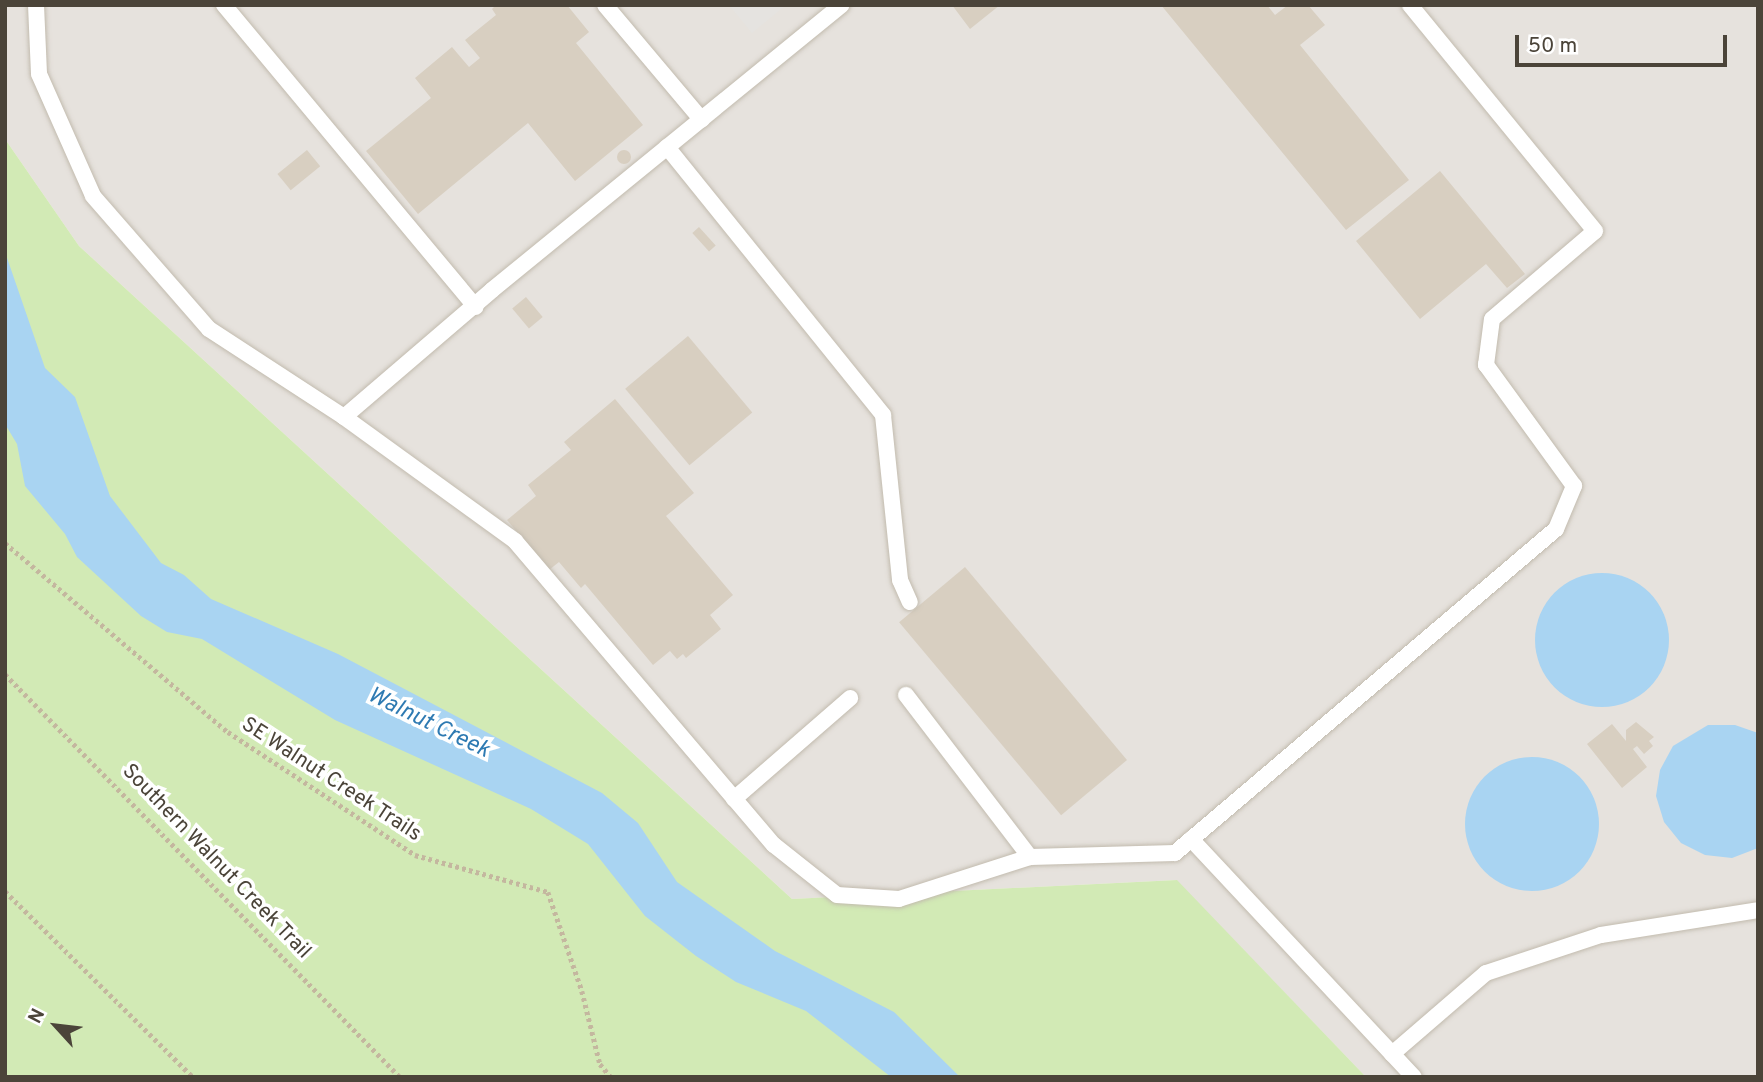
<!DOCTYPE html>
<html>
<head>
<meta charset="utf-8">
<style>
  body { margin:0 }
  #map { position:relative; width:1763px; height:1082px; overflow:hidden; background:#f6f3ec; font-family:Overpass,sans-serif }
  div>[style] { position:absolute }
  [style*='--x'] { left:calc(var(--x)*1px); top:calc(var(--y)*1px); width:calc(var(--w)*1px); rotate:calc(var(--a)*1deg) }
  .industrial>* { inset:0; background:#e6e2dd }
  .green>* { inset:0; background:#d2eab5 }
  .parking>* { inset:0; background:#e5e3e0 }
  .water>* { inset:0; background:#a9d4f2 }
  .round { border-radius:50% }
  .building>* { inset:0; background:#d8cfc1; transform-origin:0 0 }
  .path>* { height:4.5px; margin-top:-2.25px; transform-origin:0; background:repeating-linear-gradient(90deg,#c4b79f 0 3.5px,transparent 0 7px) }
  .roads { filter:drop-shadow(0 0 2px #c2bbae) drop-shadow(0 0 2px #c2bbae) }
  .lane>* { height:16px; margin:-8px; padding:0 8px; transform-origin:8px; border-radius:8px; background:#fff }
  span { translate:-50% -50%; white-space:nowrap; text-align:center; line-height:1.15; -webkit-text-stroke:7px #fff; paint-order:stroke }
  .street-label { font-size:21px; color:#4b4439 }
  .water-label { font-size:23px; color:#2e7ab2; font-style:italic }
  .frame { position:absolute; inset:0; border:7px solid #4b4439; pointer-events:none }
  .north { position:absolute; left:21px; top:991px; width:70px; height:70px; -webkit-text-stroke:5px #fff; paint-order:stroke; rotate:297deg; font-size:19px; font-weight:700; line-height:28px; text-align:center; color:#4b4439 }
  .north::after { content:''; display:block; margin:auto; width:24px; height:32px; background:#4b4439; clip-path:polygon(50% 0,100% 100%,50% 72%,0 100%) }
  .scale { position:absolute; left:1515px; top:35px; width:212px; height:32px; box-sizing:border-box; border:4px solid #4b4439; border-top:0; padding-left:9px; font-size:21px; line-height:24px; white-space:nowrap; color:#4b4439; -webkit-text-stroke:5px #fff; paint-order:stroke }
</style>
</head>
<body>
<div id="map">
  <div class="industrial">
    <div style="clip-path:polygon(5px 5px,1758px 5px,1758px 1077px,1366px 1077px,1176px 880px,792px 899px,79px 246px,5px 139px)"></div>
  </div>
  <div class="green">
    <div style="clip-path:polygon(5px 139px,79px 246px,792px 899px,1177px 880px,1366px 1077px,5px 1077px)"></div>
  </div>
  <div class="parking">
    <div style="clip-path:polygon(729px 5px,786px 5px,752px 33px)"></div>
  </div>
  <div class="water">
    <div style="clip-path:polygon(5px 252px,45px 368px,75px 397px,110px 496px,161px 563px,184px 575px,211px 599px,338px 654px,602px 793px,638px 823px,677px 882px,775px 951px,894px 1012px,960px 1077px,891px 1077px,806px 1011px,736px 982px,696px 956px,645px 916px,588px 844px,531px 809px,335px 720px,202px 639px,167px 632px,141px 616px,77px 557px,65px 534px,25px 486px,17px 444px,5px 424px)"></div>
    <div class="round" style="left:1535px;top:573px;width:134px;height:134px"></div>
    <div style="clip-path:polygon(1708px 725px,1735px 725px,1758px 733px,1758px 848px,1732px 858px,1705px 855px,1681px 843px,1664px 822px,1656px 796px,1660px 770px,1673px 746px)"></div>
    <div class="round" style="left:1465px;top:757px;width:134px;height:134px"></div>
  </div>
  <div class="building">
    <div style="clip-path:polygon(496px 5px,567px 5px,589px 32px,576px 43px,643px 125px,575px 181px,528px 123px,418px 214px,366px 151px,431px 98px,415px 78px,452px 47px,469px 67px,480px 58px,465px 40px,496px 15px,492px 9px)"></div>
    <div style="clip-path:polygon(952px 5px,1000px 5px,970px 29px)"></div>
    <div style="clip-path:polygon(1161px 5px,1267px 5px,1275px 15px,1288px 5px,1308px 5px,1325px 25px,1300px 45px,1409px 180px,1346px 230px)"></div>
    <div style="left:307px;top:150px;width:21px;height:38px;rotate:51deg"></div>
    <div class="round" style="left:617px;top:150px;width:14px;height:14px"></div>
    <div style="clip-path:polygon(1440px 171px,1525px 274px,1507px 288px,1486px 264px,1420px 319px,1356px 241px)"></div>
    <div style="left:699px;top:227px;width:25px;height:9px;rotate:48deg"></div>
    <div style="left:526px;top:297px;width:26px;height:18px;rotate:50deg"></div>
    <div style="left:688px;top:336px;width:100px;height:82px;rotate:50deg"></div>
    <div style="clip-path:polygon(615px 399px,694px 493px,666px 516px,733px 595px,710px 615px,721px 629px,686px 658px,683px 654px,677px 659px,670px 651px,653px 665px,585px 584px,581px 588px,559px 562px,549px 570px,507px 520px,536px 496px,528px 485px,571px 450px,564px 442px)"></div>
    <div style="left:965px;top:567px;width:252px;height:86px;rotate:50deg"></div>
    <div style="clip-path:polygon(1636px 722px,1654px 737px,1649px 741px,1653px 746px,1644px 754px,1637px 746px,1633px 749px,1647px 767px,1622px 788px,1587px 744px,1612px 724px,1626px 741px,1626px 730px)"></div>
  </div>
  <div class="path">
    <div style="--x:5;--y:543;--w:292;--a:40.3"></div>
    <div style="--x:228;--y:732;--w:224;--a:33.3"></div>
    <div style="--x:415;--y:855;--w:138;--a:15.5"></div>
    <div style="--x:548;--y:892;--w:105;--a:71"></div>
    <div style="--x:582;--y:991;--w:75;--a:76.1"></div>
    <div style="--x:600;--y:1064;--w:17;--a:50"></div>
    <div style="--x:5;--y:674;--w:564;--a:45.57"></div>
    <div style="--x:5;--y:891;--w:264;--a:44.7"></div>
  </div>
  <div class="roads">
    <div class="lane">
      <div style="--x:36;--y:5;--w:69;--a:87.5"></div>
      <div style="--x:39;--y:74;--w:133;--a:66.1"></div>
      <div style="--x:93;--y:196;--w:176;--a:48.9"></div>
      <div style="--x:209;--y:329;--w:161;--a:33.1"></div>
      <div style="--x:344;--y:417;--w:195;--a:-40.6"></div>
      <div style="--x:492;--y:290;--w:451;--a:-39.2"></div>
      <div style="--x:224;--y:5;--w:393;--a:50.2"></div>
      <div style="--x:605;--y:5;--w:150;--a:49.9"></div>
      <div style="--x:667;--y:147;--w:344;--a:51.1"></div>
      <div style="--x:883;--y:415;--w:166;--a:84.1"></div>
      <div style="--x:900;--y:580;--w:24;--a:66"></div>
      <div style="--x:344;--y:417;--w:211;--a:35.9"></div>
      <div style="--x:515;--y:541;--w:399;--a:49.6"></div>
      <div style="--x:774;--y:845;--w:80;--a:38.4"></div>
      <div style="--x:837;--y:895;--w:62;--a:3.7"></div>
      <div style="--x:899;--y:899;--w:138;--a:-17.8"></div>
      <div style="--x:1030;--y:857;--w:145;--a:-1.6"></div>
      <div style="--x:1175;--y:853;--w:500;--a:-40.38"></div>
      <div style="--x:1556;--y:529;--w:47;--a:-67.3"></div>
      <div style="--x:1574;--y:486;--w:150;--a:-126"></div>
      <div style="--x:1486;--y:365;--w:46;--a:-82.6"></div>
      <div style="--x:1492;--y:319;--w:135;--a:-40.5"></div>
      <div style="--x:1595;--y:231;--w:292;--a:-129.3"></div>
      <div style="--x:906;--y:695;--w:204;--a:52.6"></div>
      <div style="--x:734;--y:799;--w:154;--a:-41"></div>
      <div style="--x:1191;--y:839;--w:326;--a:46.9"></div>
      <div style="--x:1392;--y:1054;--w:124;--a:-40.8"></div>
      <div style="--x:1486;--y:973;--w:121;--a:-18.3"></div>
      <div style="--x:1601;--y:935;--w:159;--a:-9"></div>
    </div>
  </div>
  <div class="street-label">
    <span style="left:331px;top:780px;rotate:33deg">SE Walnut Creek Trails</span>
    <span style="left:216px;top:862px;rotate:46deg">Southern Walnut Creek Trail</span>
  </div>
  <div class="water-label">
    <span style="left:428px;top:724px;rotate:26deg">Walnut Creek</span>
  </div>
  <div class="frame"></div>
  <div class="north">N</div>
  <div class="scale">50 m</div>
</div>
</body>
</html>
